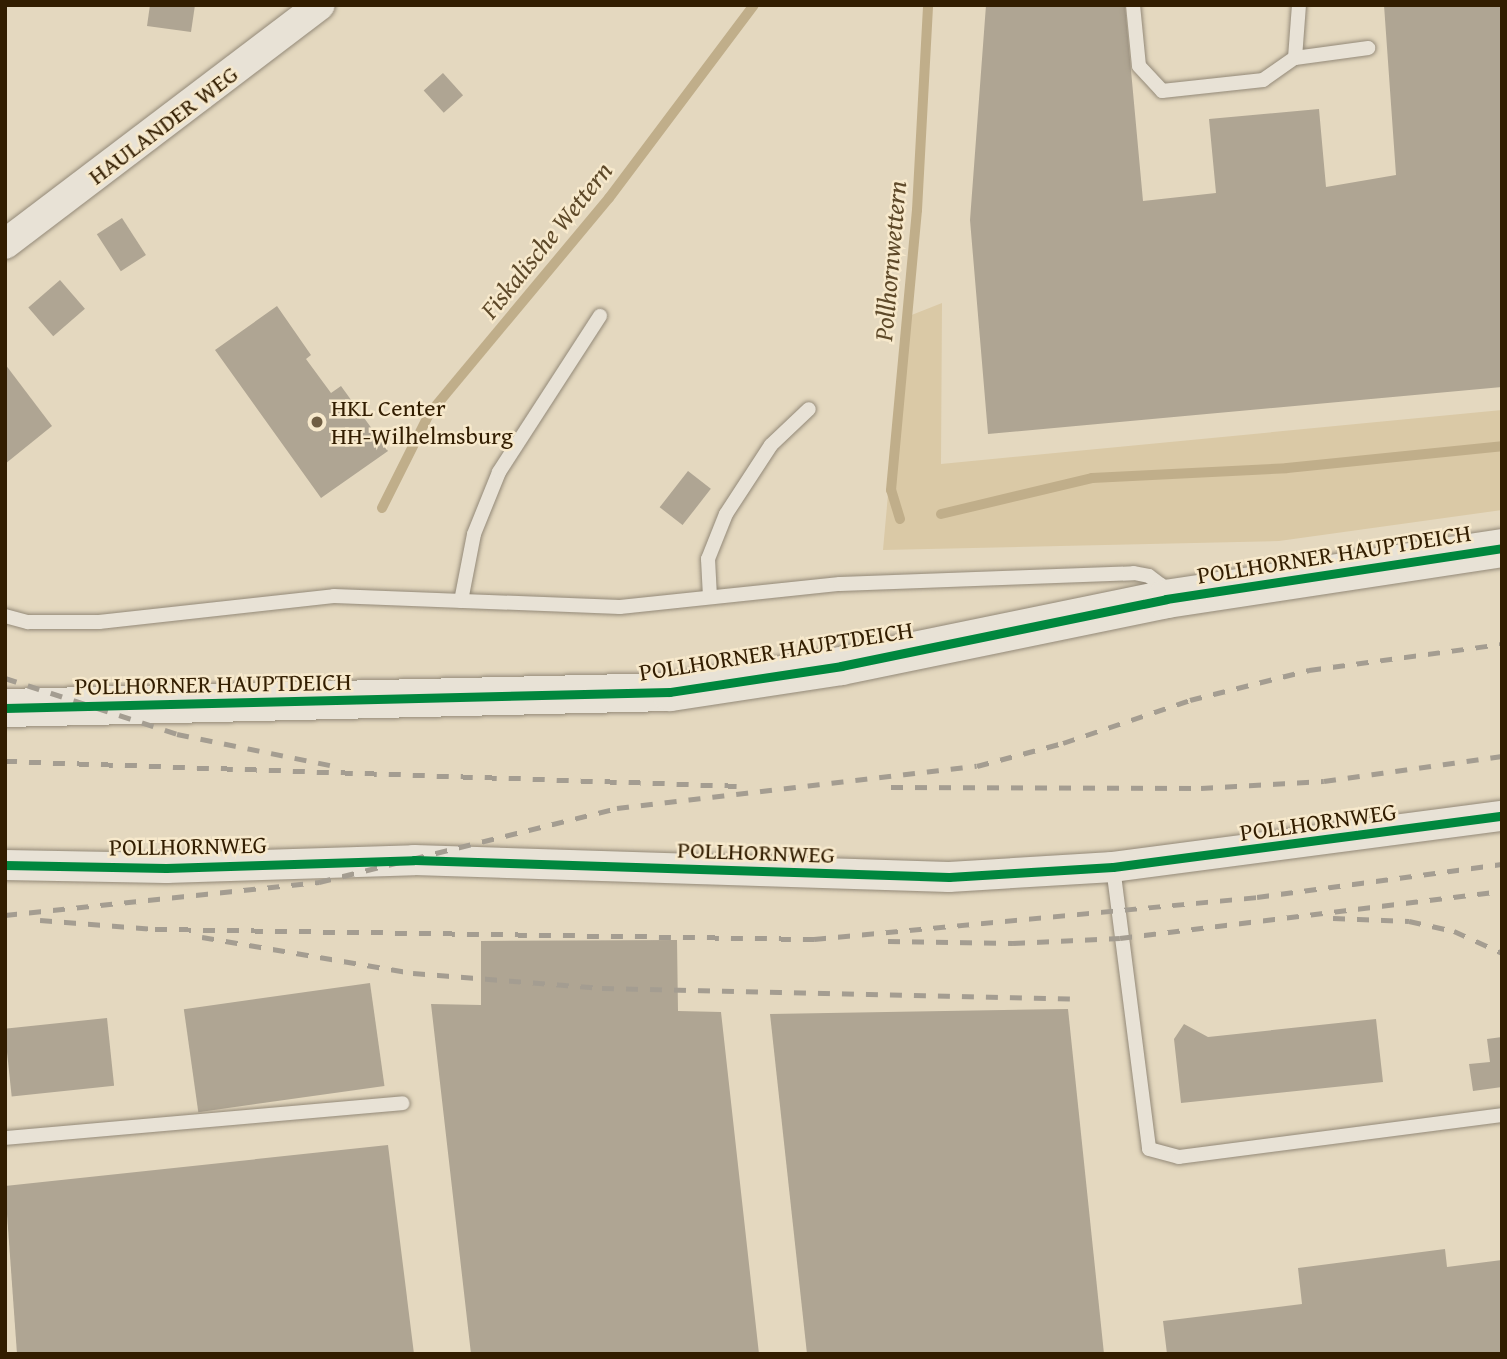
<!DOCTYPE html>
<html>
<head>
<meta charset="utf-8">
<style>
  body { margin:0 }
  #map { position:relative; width:1507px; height:1359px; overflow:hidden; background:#e4d8bf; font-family:"Gentium Book Plus",serif }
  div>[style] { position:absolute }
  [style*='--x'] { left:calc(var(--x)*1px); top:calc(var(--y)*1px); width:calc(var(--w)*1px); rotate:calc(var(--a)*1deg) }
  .green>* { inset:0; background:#dac9a6 }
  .stream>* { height:10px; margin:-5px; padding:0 5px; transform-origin:5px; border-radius:5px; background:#c0ae8a }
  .building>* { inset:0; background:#afa593; transform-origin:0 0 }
  .roads { filter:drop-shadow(0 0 2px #938978) drop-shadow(0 0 2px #938978) }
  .lane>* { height:14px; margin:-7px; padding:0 7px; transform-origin:7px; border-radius:7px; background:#e8e2d6 }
  .street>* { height:30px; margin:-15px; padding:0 15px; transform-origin:15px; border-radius:15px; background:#e8e2d6 }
  .secondary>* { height:38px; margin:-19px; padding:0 19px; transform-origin:19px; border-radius:19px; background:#e8e2d6 }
  .rail>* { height:5px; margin-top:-2.5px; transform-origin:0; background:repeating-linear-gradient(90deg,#a49d91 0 12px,transparent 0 24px) }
  .cycleway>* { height:9px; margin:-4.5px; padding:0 4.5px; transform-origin:4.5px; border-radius:4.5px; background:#00873e }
  .dots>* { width:19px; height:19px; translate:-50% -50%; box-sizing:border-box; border:4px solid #f7e9cc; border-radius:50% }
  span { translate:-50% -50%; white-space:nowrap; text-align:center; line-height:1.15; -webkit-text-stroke:5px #f7e9cc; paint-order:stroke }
  .street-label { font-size:24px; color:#321d00 }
  .poi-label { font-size:24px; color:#321d00 }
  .left { translate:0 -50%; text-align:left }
  .water-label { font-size:26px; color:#5e4929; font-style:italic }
  .frame { position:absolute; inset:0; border:7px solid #321d00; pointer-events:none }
</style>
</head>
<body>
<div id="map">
  <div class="green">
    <div style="clip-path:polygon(942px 303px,941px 464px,1502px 410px,1502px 510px,1279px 541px,883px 550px,904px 318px)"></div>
  </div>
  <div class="stream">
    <div style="--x:382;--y:508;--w:105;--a:-63.4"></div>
    <div style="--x:429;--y:414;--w:281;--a:-50.2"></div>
    <div style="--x:609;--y:198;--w:241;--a:-53.1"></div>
    <div style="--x:941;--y:514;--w:155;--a:-13.4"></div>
    <div style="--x:1092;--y:478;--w:195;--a:-2.9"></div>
    <div style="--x:1287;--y:468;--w:216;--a:-5.8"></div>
    <div style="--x:900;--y:519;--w:30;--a:-107"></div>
    <div style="--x:891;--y:490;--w:281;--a:-84.7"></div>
    <div style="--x:917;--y:210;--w:205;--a:-86.9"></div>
  </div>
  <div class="building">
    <div style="clip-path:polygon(150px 5px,195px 5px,191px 32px,147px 26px)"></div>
    <div style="clip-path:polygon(986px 5px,1125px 5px,1143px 201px,1216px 193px,1209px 119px,1319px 109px,1326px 187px,1396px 175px,1384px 5px,1502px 5px,1502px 387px,988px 434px,970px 220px)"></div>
    <div style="left:443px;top:73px;width:30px;height:26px;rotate:48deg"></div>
    <div style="left:122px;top:218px;width:44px;height:30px;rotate:57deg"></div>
    <div style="left:60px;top:280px;width:38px;height:42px;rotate:49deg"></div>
    <div style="clip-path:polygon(277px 306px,311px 355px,306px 359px,331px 393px,341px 386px,388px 451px,321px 498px,215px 350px)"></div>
    <div style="clip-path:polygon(5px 364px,52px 426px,5px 464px)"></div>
    <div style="left:688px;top:471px;width:29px;height:46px;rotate:38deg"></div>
    <div style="clip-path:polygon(677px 940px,678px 1011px,721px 1012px,759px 1354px,471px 1354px,431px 1004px,481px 1005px,481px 941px)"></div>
    <div style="left:370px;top:983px;width:104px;height:188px;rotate:82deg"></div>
    <div style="clip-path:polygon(1068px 1009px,1104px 1354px,807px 1354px,770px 1014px)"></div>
    <div style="left:107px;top:1018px;width:68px;height:103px;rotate:84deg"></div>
    <div style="clip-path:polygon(1376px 1019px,1383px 1082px,1181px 1103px,1174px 1039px,1184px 1024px,1208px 1037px)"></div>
    <div style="clip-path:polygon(1502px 1037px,1502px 1087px,1473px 1091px,1469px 1064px,1490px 1062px,1487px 1039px)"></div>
    <div style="clip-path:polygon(388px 1145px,414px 1354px,17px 1354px,5px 1186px)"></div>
    <div style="clip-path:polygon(1445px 1249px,1447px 1267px,1502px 1260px,1502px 1354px,1167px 1354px,1163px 1321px,1302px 1304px,1298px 1268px)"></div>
  </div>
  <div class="roads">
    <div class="lane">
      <div style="--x:1133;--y:5;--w:61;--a:84.4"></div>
      <div style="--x:1139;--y:66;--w:34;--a:47"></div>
      <div style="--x:1162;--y:91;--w:102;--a:-6.2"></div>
      <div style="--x:1263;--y:80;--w:39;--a:-35"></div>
      <div style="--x:1295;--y:58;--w:53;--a:-85.7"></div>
      <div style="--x:1295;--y:58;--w:74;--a:-7.8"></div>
      <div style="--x:710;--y:597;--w:38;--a:-93"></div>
      <div style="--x:708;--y:559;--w:48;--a:-68.2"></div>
      <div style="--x:726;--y:514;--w:82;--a:-56.9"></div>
      <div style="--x:771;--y:445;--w:52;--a:-43.5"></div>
      <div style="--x:461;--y:601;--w:68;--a:-79"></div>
      <div style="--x:474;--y:534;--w:67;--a:-68"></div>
      <div style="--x:499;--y:472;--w:186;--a:-57.1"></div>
      <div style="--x:5;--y:616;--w:24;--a:15"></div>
      <div style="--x:28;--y:622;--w:71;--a:0"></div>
      <div style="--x:99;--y:622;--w:236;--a:-6.3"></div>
      <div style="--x:334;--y:596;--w:286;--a:2.2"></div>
      <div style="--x:620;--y:607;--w:221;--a:-6"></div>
      <div style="--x:840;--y:584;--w:294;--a:-2.1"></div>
      <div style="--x:1134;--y:573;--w:15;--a:11"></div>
      <div style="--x:1149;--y:576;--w:15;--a:37"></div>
      <div style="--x:1161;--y:585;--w:10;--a:73"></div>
      <div style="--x:1113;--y:867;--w:284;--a:82.7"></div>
      <div style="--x:1149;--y:1149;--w:31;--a:15"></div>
      <div style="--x:1179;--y:1157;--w:326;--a:-7.4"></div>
      <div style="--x:5;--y:1138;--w:399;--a:-5"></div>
    </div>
    <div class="street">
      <div style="--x:5;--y:244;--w:395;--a:-37.2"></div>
      <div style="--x:5;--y:865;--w:161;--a:1.1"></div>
      <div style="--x:166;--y:868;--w:248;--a:-1.8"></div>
      <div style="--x:414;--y:860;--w:535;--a:1.82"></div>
      <div style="--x:949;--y:877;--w:164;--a:-3.5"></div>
      <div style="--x:1113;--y:867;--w:392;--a:-7.5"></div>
    </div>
    <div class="secondary">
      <div style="--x:5;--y:708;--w:665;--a:-1.38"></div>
      <div style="--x:670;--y:692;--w:173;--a:-8.6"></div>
      <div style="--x:841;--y:666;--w:332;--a:-11.6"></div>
      <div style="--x:1166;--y:599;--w:340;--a:-8.6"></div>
    </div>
  </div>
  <div class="rail">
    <div style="--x:5;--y:678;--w:181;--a:18"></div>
    <div style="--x:177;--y:734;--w:160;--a:11.5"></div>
    <div style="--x:5;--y:761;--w:739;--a:1.94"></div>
    <div style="--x:891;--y:787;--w:310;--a:0.2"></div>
    <div style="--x:1201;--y:788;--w:123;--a:-3.3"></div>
    <div style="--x:1324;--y:781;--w:180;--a:-8"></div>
    <div style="--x:5;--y:915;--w:316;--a:-6"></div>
    <div style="--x:319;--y:882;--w:307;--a:-13.9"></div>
    <div style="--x:617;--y:808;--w:362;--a:-6.7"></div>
    <div style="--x:977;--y:766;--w:89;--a:-15"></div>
    <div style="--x:1063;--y:743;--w:134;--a:-18.7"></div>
    <div style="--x:1190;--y:700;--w:123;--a:-14.1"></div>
    <div style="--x:1309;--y:670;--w:195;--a:-7.7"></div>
    <div style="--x:1333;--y:918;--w:76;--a:2.3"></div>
    <div style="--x:1409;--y:921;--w:46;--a:12.5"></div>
    <div style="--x:1454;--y:931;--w:53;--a:24.6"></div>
    <div style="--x:40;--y:920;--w:115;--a:4.5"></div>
    <div style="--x:155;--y:929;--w:659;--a:0.87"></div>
    <div style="--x:814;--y:939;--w:445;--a:-5.4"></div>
    <div style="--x:1257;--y:897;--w:247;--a:-7.7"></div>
    <div style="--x:202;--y:937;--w:214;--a:9.7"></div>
    <div style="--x:413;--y:973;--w:190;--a:4.5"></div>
    <div style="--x:602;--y:988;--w:478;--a:1.3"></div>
    <div style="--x:888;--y:941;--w:125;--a:0.9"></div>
    <div style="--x:1013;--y:943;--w:107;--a:-2.7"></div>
    <div style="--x:1120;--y:938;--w:385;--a:-7"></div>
  </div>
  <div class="cycleway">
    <div style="--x:5;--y:708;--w:665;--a:-1.38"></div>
    <div style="--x:670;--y:692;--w:173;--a:-8.6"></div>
    <div style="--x:841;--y:666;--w:332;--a:-11.6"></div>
    <div style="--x:1166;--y:599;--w:340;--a:-8.6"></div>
    <div style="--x:5;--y:865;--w:161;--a:1.1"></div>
    <div style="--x:166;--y:868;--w:248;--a:-1.8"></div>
    <div style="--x:414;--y:860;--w:535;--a:1.82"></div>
    <div style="--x:949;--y:877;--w:164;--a:-3.5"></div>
    <div style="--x:1113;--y:867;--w:392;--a:-7.5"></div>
  </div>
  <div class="dots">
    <div style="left:317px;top:422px;background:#705e43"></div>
  </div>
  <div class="street-label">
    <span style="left:163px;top:125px;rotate:-37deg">HAULANDER WEG</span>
    <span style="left:1334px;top:554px;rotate:-9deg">POLLHORNER HAUPTDEICH</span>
    <span style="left:776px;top:651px;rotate:-9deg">POLLHORNER HAUPTDEICH</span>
    <span style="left:213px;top:684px;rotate:-1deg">POLLHORNER HAUPTDEICH</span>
    <span style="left:1318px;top:822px;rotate:-8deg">POLLHORNWEG</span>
    <span style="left:188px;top:846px;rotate:-1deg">POLLHORNWEG</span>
    <span style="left:756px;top:852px;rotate:2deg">POLLHORNWEG</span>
  </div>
  <div class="poi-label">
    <span class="left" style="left:331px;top:422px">HKL Center<br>HH-Wilhelmsburg</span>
  </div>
  <div class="water-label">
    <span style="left:546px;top:240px;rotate:-51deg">Fiskalische Wettern</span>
    <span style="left:890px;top:261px;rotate:-85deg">Pollhornwettern</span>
  </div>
  <div class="frame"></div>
</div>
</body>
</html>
